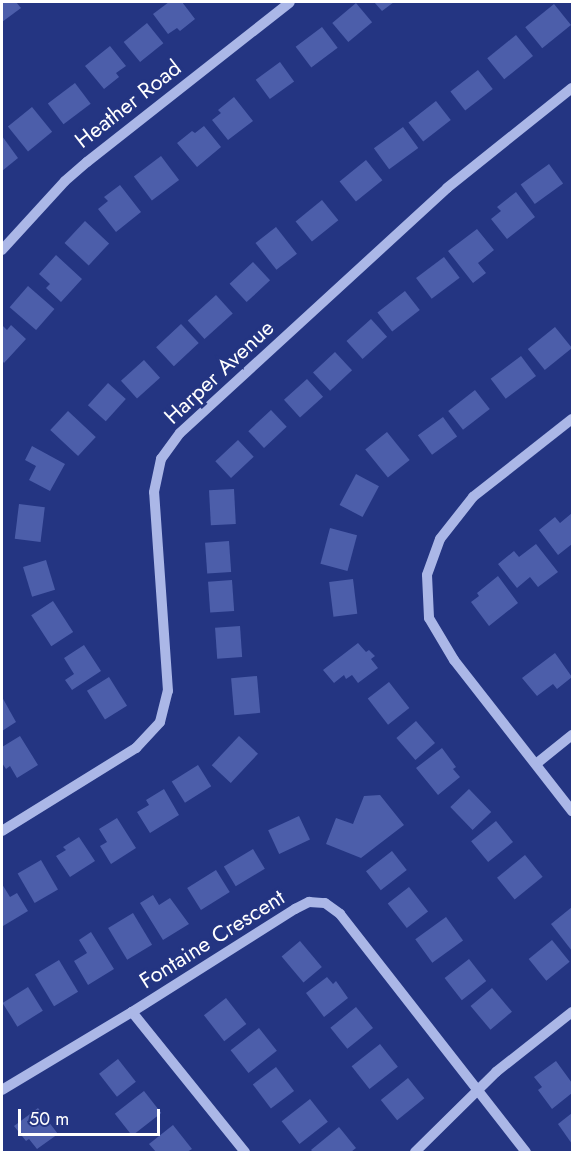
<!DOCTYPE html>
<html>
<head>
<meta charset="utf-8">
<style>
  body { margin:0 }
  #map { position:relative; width:574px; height:1154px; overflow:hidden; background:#243582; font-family:Jost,sans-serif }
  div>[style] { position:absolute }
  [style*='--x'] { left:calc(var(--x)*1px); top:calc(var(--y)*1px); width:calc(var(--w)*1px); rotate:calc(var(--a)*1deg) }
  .building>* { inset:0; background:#4c5eaa; transform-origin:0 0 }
  .minor>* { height:10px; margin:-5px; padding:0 5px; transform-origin:5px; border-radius:5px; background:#abb7e7 }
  span { translate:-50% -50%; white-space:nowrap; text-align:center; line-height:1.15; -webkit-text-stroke:6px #243582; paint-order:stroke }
  .street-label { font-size:22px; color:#fff }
  .frame { position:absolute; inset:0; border:3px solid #fff; pointer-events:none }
  .scale { position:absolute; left:18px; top:1109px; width:142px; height:27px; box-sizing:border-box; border:3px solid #fff; border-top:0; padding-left:8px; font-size:18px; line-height:21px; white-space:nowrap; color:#fff; -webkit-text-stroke:4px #243582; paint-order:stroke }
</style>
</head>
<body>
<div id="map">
  <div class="building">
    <div style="clip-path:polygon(2px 2px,16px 2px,21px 8px,2px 22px)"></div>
    <div style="clip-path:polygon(169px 2px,182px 2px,195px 19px,180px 31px,177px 28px,168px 34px,153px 14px)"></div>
    <div style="clip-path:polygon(374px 2px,394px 2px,382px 11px)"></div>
    <div style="left:356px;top:3px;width:25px;height:31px;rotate:50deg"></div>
    <div style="left:554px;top:4px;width:27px;height:37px;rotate:51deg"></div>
    <div style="left:147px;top:23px;width:26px;height:30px;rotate:51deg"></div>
    <div style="left:322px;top:27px;width:26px;height:33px;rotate:53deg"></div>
    <div style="left:516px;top:35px;width:27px;height:37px;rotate:51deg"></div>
    <div style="clip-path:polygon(110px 46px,126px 66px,116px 73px,119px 77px,104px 89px,85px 66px)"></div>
    <div style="left:280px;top:62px;width:24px;height:30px;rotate:54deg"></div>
    <div style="left:478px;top:70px;width:24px;height:35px;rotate:52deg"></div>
    <div style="left:75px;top:83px;width:26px;height:34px;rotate:53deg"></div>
    <div style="clip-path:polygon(234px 97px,253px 121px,228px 140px,212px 120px,221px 113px,218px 110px)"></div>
    <div style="left:436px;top:101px;width:24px;height:35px;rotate:52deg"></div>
    <div style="left:32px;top:107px;width:32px;height:31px;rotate:51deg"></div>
    <div style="clip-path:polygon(204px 126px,221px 147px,197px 167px,177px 143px,192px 131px,195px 133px)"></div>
    <div style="left:403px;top:127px;width:26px;height:36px;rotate:54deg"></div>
    <div style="clip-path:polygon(2px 136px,18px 158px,2px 171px)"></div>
    <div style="left:161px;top:156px;width:30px;height:34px;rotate:53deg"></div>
    <div style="left:366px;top:160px;width:26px;height:34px;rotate:51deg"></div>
    <div style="left:549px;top:164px;width:24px;height:35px;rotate:54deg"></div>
    <div style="clip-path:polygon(120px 185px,141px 212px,116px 232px,98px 209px,108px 201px,104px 197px)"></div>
    <div style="clip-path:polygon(516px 192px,535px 217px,507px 239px,491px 219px,501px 211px,497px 207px)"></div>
    <div style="left:322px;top:200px;width:26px;height:34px;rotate:51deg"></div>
    <div style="left:85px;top:221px;width:33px;height:30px;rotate:43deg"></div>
    <div style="left:276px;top:227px;width:34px;height:26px;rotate:52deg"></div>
    <div style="clip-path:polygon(477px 229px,494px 250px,478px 263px,486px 273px,473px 283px,448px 251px)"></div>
    <div style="clip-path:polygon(56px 255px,82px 279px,61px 302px,46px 288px,50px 284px,39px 274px)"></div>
    <div style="left:444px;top:257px;width:26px;height:35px;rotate:53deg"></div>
    <div style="left:253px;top:262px;width:25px;height:32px;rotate:47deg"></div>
    <div style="left:28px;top:286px;width:35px;height:28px;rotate:41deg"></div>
    <div style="left:405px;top:291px;width:24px;height:35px;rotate:52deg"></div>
    <div style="left:216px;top:295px;width:25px;height:38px;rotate:48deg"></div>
    <div style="left:371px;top:319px;width:24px;height:33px;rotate:48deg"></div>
    <div style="left:181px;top:324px;width:26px;height:34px;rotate:47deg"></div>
    <div style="clip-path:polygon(2px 325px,7px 330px,11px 325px,26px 339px,4px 363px,2px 360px)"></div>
    <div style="left:555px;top:327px;width:27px;height:35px;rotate:51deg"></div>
    <div style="left:335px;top:352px;width:25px;height:30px;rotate:47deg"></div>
    <div style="left:521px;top:356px;width:25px;height:38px;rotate:53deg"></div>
    <div style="left:144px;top:360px;width:24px;height:31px;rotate:48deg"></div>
    <div style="left:307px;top:379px;width:24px;height:31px;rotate:48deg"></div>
    <div style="left:108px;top:383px;width:24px;height:30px;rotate:42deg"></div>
    <div style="left:475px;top:390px;width:24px;height:34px;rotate:52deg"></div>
    <div style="left:271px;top:410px;width:23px;height:31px;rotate:47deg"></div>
    <div style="left:68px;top:411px;width:38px;height:26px;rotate:43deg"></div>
    <div style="left:443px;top:417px;width:24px;height:31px;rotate:54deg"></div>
    <div style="left:387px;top:432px;width:36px;height:28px;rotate:51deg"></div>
    <div style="left:238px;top:440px;width:23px;height:31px;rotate:47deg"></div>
    <div style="clip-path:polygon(32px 446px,65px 464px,50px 491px,29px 480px,36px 466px,25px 460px)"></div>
    <div style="left:356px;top:474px;width:26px;height:35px;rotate:28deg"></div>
    <div style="left:234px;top:489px;width:35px;height:25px;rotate:87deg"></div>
    <div style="left:19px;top:504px;width:26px;height:35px;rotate:7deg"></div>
    <div style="clip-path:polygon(572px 513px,572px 544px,558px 555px,539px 530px,555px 517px,560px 523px)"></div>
    <div style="left:330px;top:528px;width:28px;height:37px;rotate:15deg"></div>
    <div style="left:229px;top:541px;width:31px;height:24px;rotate:86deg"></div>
    <div style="clip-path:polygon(536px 544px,558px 572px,538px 587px,530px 577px,517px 588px,498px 564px,514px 551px,519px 557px)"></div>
    <div style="left:46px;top:560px;width:31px;height:24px;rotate:73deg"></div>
    <div style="clip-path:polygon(498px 576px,518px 603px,489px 626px,471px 602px,479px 596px,477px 593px)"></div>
    <div style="left:353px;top:579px;width:35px;height:24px;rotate:83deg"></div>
    <div style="left:232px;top:580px;width:31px;height:24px;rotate:86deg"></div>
    <div style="left:53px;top:601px;width:37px;height:26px;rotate:57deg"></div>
    <div style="left:240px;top:626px;width:31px;height:25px;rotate:86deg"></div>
    <div style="clip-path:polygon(358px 643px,366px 652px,369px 650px,375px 656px,371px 659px,378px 668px,358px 683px,352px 675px,346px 679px,344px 675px,334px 683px,323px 670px)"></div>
    <div style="clip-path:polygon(84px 645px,101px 671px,72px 690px,65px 680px,74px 674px,64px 658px)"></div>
    <div style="clip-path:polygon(555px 653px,572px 677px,557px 689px,553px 684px,537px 696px,522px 678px)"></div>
    <div style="left:257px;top:676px;width:37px;height:26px;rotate:85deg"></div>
    <div style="left:109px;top:677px;width:34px;height:26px;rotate:58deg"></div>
    <div style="left:389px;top:682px;width:33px;height:27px;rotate:52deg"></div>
    <div style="clip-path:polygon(2px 697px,16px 722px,2px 731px)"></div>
    <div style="left:416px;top:721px;width:29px;height:26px;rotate:49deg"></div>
    <div style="clip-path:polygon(20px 736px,38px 765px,17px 778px,10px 766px,6px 769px,2px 763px,2px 747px)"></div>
    <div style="left:239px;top:736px;width:26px;height:40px;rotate:43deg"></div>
    <div style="clip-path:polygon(442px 748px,456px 767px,453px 769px,460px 777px,438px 795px,416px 768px)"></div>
    <div style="left:198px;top:765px;width:25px;height:31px;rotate:58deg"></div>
    <div style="clip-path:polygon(164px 789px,179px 815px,150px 833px,137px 812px,149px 805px,146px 800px)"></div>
    <div style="left:469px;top:789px;width:32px;height:26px;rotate:46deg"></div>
    <div style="clip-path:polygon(380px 795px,404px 825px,361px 858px,326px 844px,336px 818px,353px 824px,364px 796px)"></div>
    <div style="left:299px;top:816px;width:26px;height:34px;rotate:65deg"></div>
    <div style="clip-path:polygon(117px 818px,136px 848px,111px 864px,100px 846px,107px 842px,99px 829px)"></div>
    <div style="left:496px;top:821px;width:27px;height:32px;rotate:51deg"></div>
    <div style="clip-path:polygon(79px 837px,95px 861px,70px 877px,56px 856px,66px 850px,63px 847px)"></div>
    <div style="left:253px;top:849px;width:23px;height:34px;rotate:59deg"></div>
    <div style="left:392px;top:851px;width:24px;height:33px;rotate:52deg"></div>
    <div style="left:525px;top:855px;width:28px;height:36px;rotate:51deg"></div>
    <div style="left:41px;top:860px;width:34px;height:27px;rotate:60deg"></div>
    <div style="left:216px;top:870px;width:26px;height:34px;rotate:58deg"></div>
    <div style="clip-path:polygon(2px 884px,10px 897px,17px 893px,28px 911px,3px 926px)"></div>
    <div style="left:409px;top:887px;width:31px;height:27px;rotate:52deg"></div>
    <div style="clip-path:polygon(153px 895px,159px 905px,170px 898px,189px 924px,163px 940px,140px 903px)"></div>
    <div style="clip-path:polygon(572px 907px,572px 951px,551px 924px)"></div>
    <div style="left:133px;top:913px;width:37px;height:29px;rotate:59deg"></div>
    <div style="left:446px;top:917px;width:29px;height:38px;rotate:54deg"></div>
    <div style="clip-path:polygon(91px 932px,114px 969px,88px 985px,74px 961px,87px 953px,79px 940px)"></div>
    <div style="left:552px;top:940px;width:28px;height:30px;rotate:51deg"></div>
    <div style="left:300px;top:941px;width:34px;height:24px;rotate:50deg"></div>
    <div style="left:469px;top:959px;width:28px;height:31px;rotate:52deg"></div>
    <div style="left:59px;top:960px;width:37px;height:28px;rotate:59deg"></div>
    <div style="clip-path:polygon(327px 977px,333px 984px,336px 981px,348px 998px,324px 1017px,306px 993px)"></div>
    <div style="left:28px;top:987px;width:28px;height:30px;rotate:58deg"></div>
    <div style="left:492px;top:988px;width:31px;height:28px;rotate:50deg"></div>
    <div style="left:226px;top:998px;width:33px;height:28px;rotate:52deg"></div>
    <div style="left:356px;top:1007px;width:27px;height:33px;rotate:51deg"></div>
    <div style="left:259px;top:1028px;width:29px;height:36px;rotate:52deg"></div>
    <div style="left:380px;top:1044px;width:29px;height:36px;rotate:52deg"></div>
    <div style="left:118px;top:1059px;width:29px;height:24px;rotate:52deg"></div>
    <div style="clip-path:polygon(556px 1061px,572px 1083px,572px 1093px,552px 1109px,538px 1090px,542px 1087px,534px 1077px)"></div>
    <div style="left:276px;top:1067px;width:30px;height:29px;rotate:53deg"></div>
    <div style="left:408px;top:1078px;width:26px;height:35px;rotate:51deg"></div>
    <div style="left:144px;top:1091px;width:28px;height:37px;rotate:52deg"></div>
    <div style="left:310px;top:1099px;width:29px;height:36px;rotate:52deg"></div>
    <div style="clip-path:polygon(38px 1108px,58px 1134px,37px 1149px,29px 1139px,26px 1141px,14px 1126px)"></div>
    <div style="clip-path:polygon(572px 1113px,572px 1144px,558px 1124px)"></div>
    <div style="clip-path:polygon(173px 1125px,192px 1149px,187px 1152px,156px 1152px,149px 1144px)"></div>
    <div style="clip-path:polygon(339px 1127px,356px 1148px,351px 1152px,313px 1152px,311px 1150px)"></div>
  </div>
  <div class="minor">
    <div style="--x:2;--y:250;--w:93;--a:-47.6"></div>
    <div style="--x:65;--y:181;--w:29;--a:-41"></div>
    <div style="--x:87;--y:162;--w:258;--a:-38.2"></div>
    <div style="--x:572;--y:419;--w:126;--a:141.8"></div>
    <div style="--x:473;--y:497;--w:53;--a:128.2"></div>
    <div style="--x:440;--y:539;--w:38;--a:110"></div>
    <div style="--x:427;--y:575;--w:43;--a:87.3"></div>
    <div style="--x:429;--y:618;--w:49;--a:59.2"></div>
    <div style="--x:454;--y:660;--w:192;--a:52"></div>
    <div style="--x:536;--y:764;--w:46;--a:-38.9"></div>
    <div style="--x:2;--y:831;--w:158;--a:-31.8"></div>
    <div style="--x:136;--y:748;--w:35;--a:-47"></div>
    <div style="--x:160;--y:722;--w:32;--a:-76"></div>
    <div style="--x:168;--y:691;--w:199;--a:-94"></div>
    <div style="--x:154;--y:492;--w:34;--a:-78"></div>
    <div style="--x:161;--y:459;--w:32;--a:-54"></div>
    <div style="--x:180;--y:433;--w:362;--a:-42.5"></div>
    <div style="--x:447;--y:188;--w:160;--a:-38.7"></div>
    <div style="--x:132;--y:1012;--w:180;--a:51.1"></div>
    <div style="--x:2;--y:1090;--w:152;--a:-31"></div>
    <div style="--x:132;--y:1012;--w:193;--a:-32.3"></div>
    <div style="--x:295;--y:909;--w:16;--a:-27"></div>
    <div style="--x:309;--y:902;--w:16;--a:4"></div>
    <div style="--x:325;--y:903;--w:19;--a:36"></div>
    <div style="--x:340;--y:914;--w:302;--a:52"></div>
    <div style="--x:415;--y:1152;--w:114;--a:-44.6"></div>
    <div style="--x:496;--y:1072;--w:97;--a:-38.3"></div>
  </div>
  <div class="street-label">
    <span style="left:128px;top:104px;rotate:-38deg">Heather Road</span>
    <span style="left:219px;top:372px;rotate:-43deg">Harper Avenue</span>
    <span style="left:212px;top:939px;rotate:-32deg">Fontaine Crescent</span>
  </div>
  <div class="frame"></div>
  <div class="scale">50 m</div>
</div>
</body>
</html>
